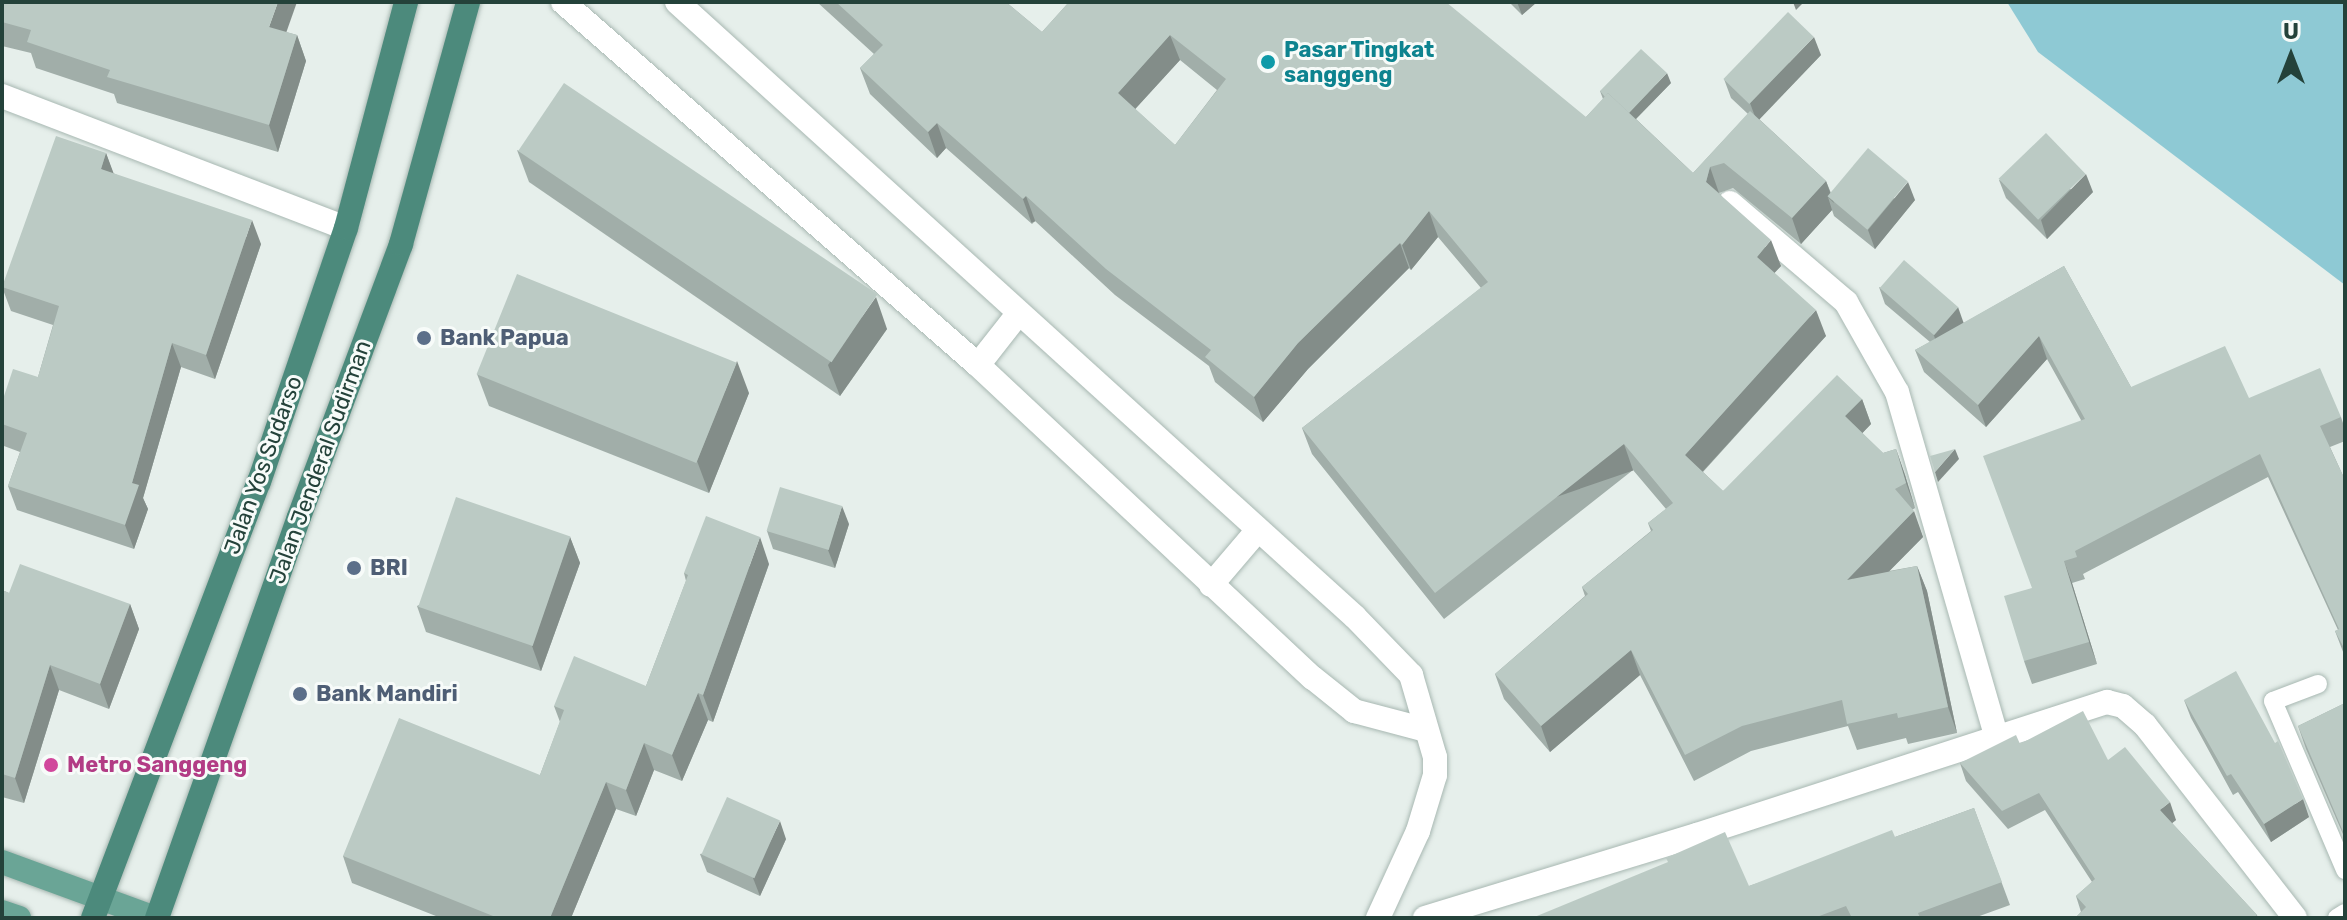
<!DOCTYPE html>
<html>
<head>
<meta charset="utf-8">
<style>
  body { margin:0 }
  #map { position:relative; width:2347px; height:920px; overflow:hidden; background:#e6efeb; font-family:Rubik,sans-serif }
  div>[style] { position:absolute }
  [style*='--x'] { left:calc(var(--x)*1px); top:calc(var(--y)*1px); width:calc(var(--w)*1px); rotate:calc(var(--a)*1deg) }
  .water>* { inset:0; background:#8ec9d4 }
  .roads { filter:drop-shadow(0 0 2px #a8b8b2) drop-shadow(0 0 2px #a8b8b2) }
  .service>* { height:18px; margin:-9px; padding:0 9px; transform-origin:9px; border-radius:9px; background:#fff }
  .minor>* { height:24px; margin:-12px; padding:0 12px; transform-origin:12px; border-radius:12px; background:#fff }
  .primary>* { height:24px; margin:-12px; padding:0 12px; transform-origin:12px; border-radius:12px; background:#6aa596 }
  .trunk>* { height:24px; margin:-12px; padding:0 12px; transform-origin:12px; border-radius:12px; background:#4c8a7c }
  .wall>* { inset:0; background:#a1aea9 }
  .shaded-wall>* { inset:0; background:#838d89; transform-origin:0 0 }
  .building>* { inset:0; background:#bbcac4; transform-origin:0 0 }
  .dots>* { width:22px; height:22px; translate:-50% -50%; box-sizing:border-box; border:4px solid #f7fbf9; border-radius:50% }
  span { translate:-50% -50%; white-space:nowrap; text-align:center; line-height:1.15; -webkit-text-stroke:6px #f7fbf9; paint-order:stroke }
  .culture-label { font-size:22px; color:#0d838f; font-weight:700 }
  .left { translate:0 -50%; text-align:left }
  .service-label { font-size:22px; color:#4e5e75; font-weight:700 }
  .street-label { font-size:22px; color:#24423a }
  .hotel-label { font-size:22px; color:#b23c85; font-weight:700 }
  .frame { position:absolute; inset:0; border:4px solid #24423a; pointer-events:none }
  .north { position:absolute; left:2251px; top:16px; width:80px; height:80px; -webkit-text-stroke:6px #f7fbf9; paint-order:stroke; rotate:0deg; font-size:22px; font-weight:700; line-height:32px; text-align:center; color:#24423a }
  .north::after { content:''; display:block; margin:auto; width:28px; height:36px; background:#24423a; clip-path:polygon(50% 0,100% 100%,50% 72%,0 100%) }
</style>
</head>
<body>
<div id="map">
  <div class="water">
    <div style="clip-path:polygon(2007px 2px,2345px 2px,2345px 285px,2038px 52px)"></div>
  </div>
  <div class="roads">
    <div class="service">
      <div style="--x:2318;--y:684;--w:48;--a:159.3"></div>
      <div style="--x:2273;--y:701;--w:184;--a:66.9"></div>
      <div style="--x:2337;--y:918;--w:9;--a:-32"></div>
    </div>
    <div class="minor">
      <div style="--x:563;--y:2;--w:551;--a:41.18"></div>
      <div style="--x:978;--y:365;--w:458;--a:43.1"></div>
      <div style="--x:1313;--y:678;--w:53;--a:38.8"></div>
      <div style="--x:1354;--y:711;--w:74;--a:14.8"></div>
      <div style="--x:677;--y:2;--w:915;--a:42.21"></div>
      <div style="--x:1355;--y:617;--w:81;--a:46"></div>
      <div style="--x:1411;--y:675;--w:85;--a:73.7"></div>
      <div style="--x:1435;--y:757;--w:18;--a:90"></div>
      <div style="--x:1435;--y:775;--w:59;--a:106.9"></div>
      <div style="--x:1418;--y:831;--w:96;--a:114.7"></div>
      <div style="--x:2;--y:96;--w:368;--a:21"></div>
      <div style="--x:1730;--y:203;--w:153;--a:40.5"></div>
      <div style="--x:1846;--y:302;--w:103;--a:60.5"></div>
      <div style="--x:1897;--y:392;--w:361;--a:73.9"></div>
      <div style="--x:978;--y:365;--w:65;--a:-51.9"></div>
      <div style="--x:1211;--y:585;--w:71;--a:-49.6"></div>
      <div style="--x:1425;--y:918;--w:284;--a:-17"></div>
      <div style="--x:1697;--y:835;--w:431;--a:-18"></div>
      <div style="--x:2107;--y:702;--w:16;--a:14"></div>
      <div style="--x:2123;--y:706;--w:29;--a:41"></div>
      <div style="--x:2145;--y:725;--w:244;--a:52.1"></div>
    </div>
    <div class="primary">
      <div style="--x:2;--y:862;--w:163;--a:20.1"></div>
      <div style="--x:2;--y:912;--w:18;--a:19"></div>
    </div>
    <div class="trunk">
      <div style="--x:93;--y:918;--w:467;--a:-69.2"></div>
      <div style="--x:259;--y:482;--w:268;--a:-71.1"></div>
      <div style="--x:346;--y:228;--w:234;--a:-75.1"></div>
      <div style="--x:157;--y:918;--w:425;--a:-70.5"></div>
      <div style="--x:299;--y:517;--w:291;--a:-69.5"></div>
      <div style="--x:401;--y:244;--w:251;--a:-74.5"></div>
    </div>
  </div>
  <div class="wall">
    <div style="clip-path:polygon(2px 2px,286px 32px,297px 35px,306px 61px,278px 152px,117px 103px,114px 94px,36px 68px,31px 53px,2px 46px)"></div>
    <div style="clip-path:polygon(evenodd,817px 2px,1006px 2px,1042px 32px,1069px 2px,1586px 117px,1603px 99px,1600px 91px,1671px 83px,1636px 119px,1693px 173px,1748px 114px,1731px 98px,1724px 79px,1821px 55px,1759px 119px,1826px 181px,1831px 193px,1915px 200px,1875px 249px,1834px 216px,1832px 210px,1801px 244px,1733px 188px,1719px 193px,1781px 266px,1774px 273px,1826px 336px,1703px 472px,1723px 491px,1862px 399px,1871px 424px,1862px 433px,1883px 453px,1896px 449px,1905px 475px,1915px 508px,1912px 510px,1923px 537px,1889px 571px,1917px 566px,1927px 591px,1957px 733px,1908px 744px,1906px 738px,1857px 750px,1848px 726px,1751px 751px,1694px 781px,1640px 675px,1550px 752px,1504px 699px,1495px 674px,1585px 596px,1582px 587px,1651px 531px,1648px 523px,1666px 509px,1633px 470px,1444px 619px,1312px 454px,1302px 428px,1481px 288px,1438px 237px,1411px 270px,1409px 268px,1308px 369px,1263px 422px,1215px 382px,1209px 366px,1115px 295px,1035px 221px,1032px 224px,946px 148px,937px 158px,870px 94px,860px 68px,874px 54px,817px 2px,1180px 60px,1217px 90px,1175px 145px,1135px 109px,1180px 60px)"></div>
    <div style="clip-path:polygon(1509px 2px,1537px 2px,1522px 15px)"></div>
    <div style="clip-path:polygon(517px 150px,887px 329px,840px 396px,529px 182px)"></div>
    <div style="clip-path:polygon(106px 153px,113px 173px,261px 244px,215px 379px,181px 367px,143px 498px,148px 509px,134px 549px,17px 510px,8px 486px,20px 452px,4px 446px,2px 440px,2px 402px,38px 377px,53px 325px,11px 311px,2px 287px)"></div>
    <div style="clip-path:polygon(1999px 180px,2093px 192px,2047px 239px,2006px 198px)"></div>
    <div style="clip-path:polygon(2064px 266px,2131px 387px,2249px 398px,2341px 417px,2345px 429px,2345px 441px,2330px 447px,2345px 480px,2345px 657px,2335px 631px,2338px 630px,2268px 477px,2083px 574px,2085px 579px,2072px 583px,2097px 664px,2032px 684px,2024px 661px,2032px 588px,2081px 420px,2047px 359px,1986px 427px,1924px 372px,1915px 350px,1930px 342px,1885px 304px,1879px 287px,1964px 323px)"></div>
    <div style="clip-path:polygon(477px 374px,749px 393px,709px 493px,489px 406px)"></div>
    <div style="clip-path:polygon(849px 524px,835px 568px,773px 549px,767px 531px)"></div>
    <div style="clip-path:polygon(570px 537px,580px 563px,541px 671px,426px 632px,417px 606px)"></div>
    <div style="clip-path:polygon(769px 564px,713px 722px,708px 720px,682px 781px,654px 770px,636px 816px,616px 809px,571px 918px,441px 918px,352px 883px,343px 856px,540px 775px,560px 722px,554px 706px,646px 686px,686px 581px,684px 573px)"></div>
    <div style="clip-path:polygon(2px 590px,9px 593px,130px 604px,139px 629px,109px 709px,59px 690px,24px 803px,2px 797px)"></div>
    <div style="clip-path:polygon(2184px 700px,2309px 817px,2271px 842px,2238px 792px,2233px 795px,2191px 718px)"></div>
    <div style="clip-path:polygon(2345px 703px,2345px 839px,2306px 749px,2298px 726px)"></div>
    <div style="clip-path:polygon(2020px 744px,2108px 760px,2176px 820px,2172px 823px,2257px 915px,2258px 918px,2075px 918px,2081px 912px,2076px 896px,2092px 882px,2045px 810px,2008px 829px,1966px 781px,1960px 763px)"></div>
    <div style="clip-path:polygon(1974px 808px,2010px 905px,1974px 918px,1532px 918px,1749px 886px,1895px 837px)"></div>
    <div style="clip-path:polygon(786px 839px,760px 896px,707px 872px,700px 854px)"></div>
  </div>
  <div class="shaded-wall">
    <div style="clip-path:polygon(278px 2px,297px 2px,279px 53px,269px 27px)"></div>
    <div style="clip-path:polygon(1517px 2px,1537px 2px,1522px 15px)"></div>
    <div style="clip-path:polygon(1793px 2px,1804px 2px,1796px 10px)"></div>
    <div style="clip-path:polygon(297px 35px,306px 61px,278px 152px,269px 125px)"></div>
    <div style="clip-path:polygon(1170px 35px,1180px 60px,1127px 118px,1118px 93px)"></div>
    <div style="clip-path:polygon(1814px 37px,1821px 55px,1757px 122px,1750px 103px)"></div>
    <div style="clip-path:polygon(1667px 73px,1671px 83px,1628px 127px,1625px 117px)"></div>
    <div style="clip-path:polygon(937px 123px,946px 148px,937px 158px,928px 132px)"></div>
    <div style="clip-path:polygon(106px 153px,115px 177px,101px 169px)"></div>
    <div style="clip-path:polygon(1710px 167px,1719px 193px,1706px 182px)"></div>
    <div style="clip-path:polygon(2086px 174px,2093px 192px,2047px 239px,2041px 220px)"></div>
    <div style="clip-path:polygon(1826px 181px,1834px 203px,1828px 197px,1832px 210px,1801px 244px,1792px 218px)"></div>
    <div style="clip-path:polygon(1908px 182px,1915px 200px,1875px 249px,1868px 230px)"></div>
    <div style="left:1026px;top:196px;width:27px;height:4px;rotate:70deg"></div>
    <div style="clip-path:polygon(1429px 211px,1438px 237px,1411px 270px,1402px 245px)"></div>
    <div style="clip-path:polygon(252px 220px,261px 244px,215px 379px,206px 355px)"></div>
    <div style="clip-path:polygon(1771px 240px,1781px 266px,1766px 282px,1757px 257px)"></div>
    <div style="clip-path:polygon(1400px 243px,1409px 268px,1308px 369px,1263px 422px,1254px 397px,1298px 343px)"></div>
    <div style="clip-path:polygon(876px 297px,887px 329px,840px 396px,828px 365px)"></div>
    <div style="clip-path:polygon(1958px 307px,1964px 324px,1939px 350px,1933px 333px)"></div>
    <div style="clip-path:polygon(1816px 310px,1826px 336px,1694px 481px,1685px 455px)"></div>
    <div style="clip-path:polygon(2039px 336px,2047px 359px,1986px 427px,1978px 405px)"></div>
    <div style="clip-path:polygon(172px 343px,181px 367px,143px 498px,148px 509px,134px 549px,125px 525px,132px 483px)"></div>
    <div style="clip-path:polygon(737px 361px,749px 393px,709px 493px,697px 461px)"></div>
    <div style="clip-path:polygon(1862px 399px,1871px 424px,1854px 442px,1845px 416px)"></div>
    <div style="left:1624px;top:444px;width:28px;height:241px;rotate:71deg"></div>
    <div style="clip-path:polygon(1896px 449px,1905px 475px,1915px 508px,1906px 483px)"></div>
    <div style="clip-path:polygon(1955px 449px,1959px 459px,1938px 482px,1935px 472px)"></div>
    <div style="clip-path:polygon(842px 506px,849px 524px,835px 568px,828px 550px)"></div>
    <div style="clip-path:polygon(1914px 511px,1923px 537px,1856px 605px,1847px 580px)"></div>
    <div style="clip-path:polygon(570px 537px,580px 563px,541px 671px,532px 646px)"></div>
    <div style="clip-path:polygon(760px 537px,769px 564px,713px 722px,703px 695px)"></div>
    <div style="clip-path:polygon(2064px 561px,2072px 583px,2097px 664px,2089px 642px)"></div>
    <div style="clip-path:polygon(1917px 566px,1927px 591px,1957px 733px,1948px 707px)"></div>
    <div style="clip-path:polygon(130px 604px,139px 629px,109px 709px,100px 684px)"></div>
    <div style="clip-path:polygon(1631px 650px,1640px 675px,1550px 752px,1541px 726px)"></div>
    <div style="clip-path:polygon(50px 665px,59px 690px,24px 803px,15px 778px)"></div>
    <div style="clip-path:polygon(698px 693px,708px 720px,682px 781px,672px 755px)"></div>
    <div style="clip-path:polygon(644px 743px,654px 770px,636px 816px,626px 790px)"></div>
    <div style="clip-path:polygon(606px 782px,616px 809px,571px 918px,550px 918px)"></div>
    <div style="clip-path:polygon(2303px 799px,2309px 817px,2271px 842px,2264px 824px)"></div>
    <div style="clip-path:polygon(2170px 802px,2176px 820px,2166px 828px,2160px 810px)"></div>
    <div style="clip-path:polygon(780px 821px,786px 839px,760px 896px,753px 878px)"></div>
  </div>
  <div class="building">
    <div style="clip-path:polygon(2px 2px,278px 2px,269px 27px,297px 35px,269px 125px,107px 77px,110px 70px,27px 42px,31px 30px,2px 22px)"></div>
    <div style="clip-path:polygon(evenodd,836px 2px,1006px 2px,1042px 32px,1069px 2px,1446px 2px,1586px 117px,1608px 93px,1693px 173px,1750px 111px,1826px 181px,1792px 218px,1724px 163px,1710px 167px,1706px 182px,1771px 240px,1757px 257px,1816px 310px,1685px 455px,1723px 491px,1837px 375px,1862px 399px,1845px 416px,1883px 453px,1896px 449px,1906px 483px,1895px 489px,1914px 511px,1847px 580px,1917px 566px,1948px 707px,1898px 718px,1897px 713px,1847px 724px,1842px 700px,1742px 726px,1685px 755px,1631px 650px,1541px 726px,1495px 674px,1588px 594px,1582px 587px,1653px 530px,1648px 523px,1673px 503px,1624px 444px,1435px 593px,1302px 428px,1488px 282px,1429px 211px,1402px 245px,1400px 243px,1298px 343px,1254px 397px,1205px 357px,1211px 350px,1106px 269px,1026px 196px,1023px 199px,937px 123px,928px 132px,860px 68px,883px 45px,836px 2px,1170px 35px,1226px 79px,1175px 145px,1118px 93px,1170px 35px)"></div>
    <div style="left:1788px;top:12px;width:36px;height:93px;rotate:44deg"></div>
    <div style="clip-path:polygon(1641px 49px,1667px 73px,1629px 113px,1608px 93px,1605px 97px,1600px 91px)"></div>
    <div style="left:564px;top:83px;width:378px;height:82px;rotate:34deg"></div>
    <div style="left:2046px;top:133px;width:57px;height:66px;rotate:46deg"></div>
    <div style="clip-path:polygon(56px 136px,106px 153px,101px 169px,252px 220px,206px 355px,172px 343px,132px 483px,139px 485px,125px 525px,8px 486px,27px 433px,2px 424px,2px 402px,13px 369px,38px 377px,59px 306px,2px 287px)"></div>
    <div style="left:1868px;top:148px;width:52px;height:63px;rotate:40deg"></div>
    <div style="left:1904px;top:260px;width:72px;height:37px;rotate:41deg"></div>
    <div style="clip-path:polygon(2064px 266px,2131px 387px,2225px 346px,2249px 398px,2320px 368px,2341px 417px,2320px 426px,2345px 480px,2345px 650px,2335px 631px,2339px 629px,2260px 454px,2075px 551px,2077px 557px,2064px 561px,2089px 642px,2024px 661px,2004px 596px,2032px 588px,1983px 456px,2085px 419px,2039px 336px,1978px 405px,1915px 350px)"></div>
    <div style="left:517px;top:274px;width:237px;height:108px;rotate:22deg"></div>
    <div style="clip-path:polygon(1955px 449px,1935px 472px,1930px 456px)"></div>
    <div style="left:780px;top:487px;width:65px;height:46px;rotate:17deg"></div>
    <div style="left:456px;top:497px;width:121px;height:116px;rotate:19deg"></div>
    <div style="clip-path:polygon(706px 516px,760px 537px,703px 695px,698px 693px,672px 755px,644px 743px,626px 790px,606px 782px,550px 918px,498px 918px,343px 856px,399px 718px,540px 775px,564px 710px,554px 706px,574px 656px,646px 686px,688px 575px,684px 573px)"></div>
    <div style="clip-path:polygon(20px 564px,130px 604px,100px 684px,50px 665px,15px 778px,2px 774px,2px 590px,9px 593px)"></div>
    <div style="clip-path:polygon(2236px 671px,2275px 743px,2278px 741px,2303px 799px,2264px 824px,2231px 774px,2227px 776px,2184px 700px)"></div>
    <div style="clip-path:polygon(2345px 703px,2345px 836px,2298px 726px)"></div>
    <div style="clip-path:polygon(2083px 711px,2108px 760px,2125px 747px,2170px 802px,2160px 810px,2257px 915px,2253px 918px,2075px 918px,2086px 907px,2076px 896px,2095px 879px,2039px 793px,2002px 811px,1960px 763px,2016px 735px,2020px 744px)"></div>
    <div style="left:727px;top:797px;width:58px;height:63px;rotate:24deg"></div>
    <div style="clip-path:polygon(1974px 808px,2002px 882px,1918px 913px,1920px 918px,1852px 918px,1846px 906px,1814px 918px,1532px 918px,1668px 862px,1666px 858px,1725px 832px,1749px 886px,1892px 830px,1895px 837px)"></div>
  </div>
  <div class="dots">
    <div style="left:1268px;top:62px;background:#0f9aa8"></div>
    <div style="left:424px;top:338px;background:#5c6f8a"></div>
    <div style="left:354px;top:568px;background:#5c6f8a"></div>
    <div style="left:300px;top:694px;background:#5c6f8a"></div>
    <div style="left:51px;top:765px;background:#d1479c"></div>
  </div>
  <div class="culture-label">
    <span class="left" style="left:1284px;top:62px">Pasar Tingkat<br>sanggeng</span>
  </div>
  <div class="service-label">
    <span class="left" style="left:440px;top:338px">Bank Papua</span>
    <span class="left" style="left:370px;top:568px">BRI</span>
    <span class="left" style="left:316px;top:694px">Bank Mandiri</span>
  </div>
  <div class="street-label">
    <span style="left:320px;top:462px;rotate:-70deg">Jalan Jenderal Sudirman</span>
    <span style="left:263px;top:465px;rotate:-70deg">Jalan Yos Sudarso</span>
  </div>
  <div class="hotel-label">
    <span class="left" style="left:67px;top:765px">Metro Sanggeng</span>
  </div>
  <div class="frame"></div>
  <div class="north">U</div>
</div>
</body>
</html>
